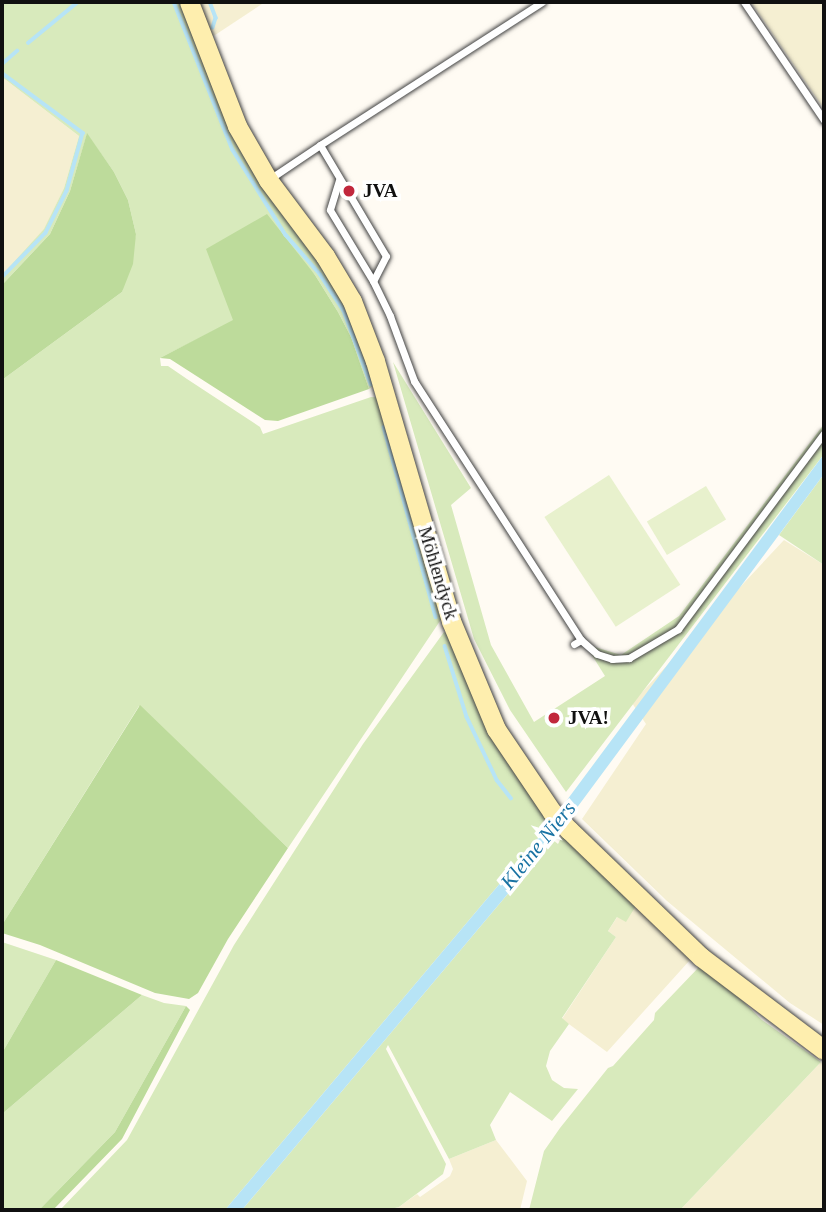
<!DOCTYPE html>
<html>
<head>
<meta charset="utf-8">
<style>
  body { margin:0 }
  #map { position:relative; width:826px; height:1212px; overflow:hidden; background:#fffbf3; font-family:Georgia,serif }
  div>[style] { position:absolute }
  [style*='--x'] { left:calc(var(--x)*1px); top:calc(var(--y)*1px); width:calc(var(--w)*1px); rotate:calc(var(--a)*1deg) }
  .farmland>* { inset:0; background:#f5efd2 }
  .green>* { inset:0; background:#d8eabc }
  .forest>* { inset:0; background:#bddb9b }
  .pitch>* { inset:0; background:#e8f1cd; transform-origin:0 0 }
  .water>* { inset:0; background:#b7e4f6 }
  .stream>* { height:3.5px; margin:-1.75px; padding:0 1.75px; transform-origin:1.75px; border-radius:1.75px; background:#b7e4f6 }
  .roads { filter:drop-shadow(0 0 2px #434343) drop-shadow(0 0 2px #434343) }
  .lane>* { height:7px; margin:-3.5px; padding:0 3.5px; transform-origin:3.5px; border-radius:3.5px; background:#fff }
  .secondary>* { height:19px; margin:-9.5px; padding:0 9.5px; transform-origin:9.5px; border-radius:9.5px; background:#feeeae }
  .dots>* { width:19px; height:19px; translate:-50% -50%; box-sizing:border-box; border:4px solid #fff; border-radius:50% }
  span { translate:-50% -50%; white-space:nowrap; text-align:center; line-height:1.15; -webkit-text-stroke:7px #fff; paint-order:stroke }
  .poi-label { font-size:19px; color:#101010; font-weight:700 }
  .left { translate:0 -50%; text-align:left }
  .street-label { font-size:19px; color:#101010 }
  .water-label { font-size:21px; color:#1872a3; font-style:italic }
  .frame { position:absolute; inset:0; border:4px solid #101010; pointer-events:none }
</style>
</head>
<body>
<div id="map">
  <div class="farmland">
    <div style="clip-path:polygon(192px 2px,265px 2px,206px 41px)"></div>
    <div style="clip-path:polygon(751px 2px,824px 2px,824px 109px)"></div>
    <div style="clip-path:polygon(2px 77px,79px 136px,64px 188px,44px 230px,2px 275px)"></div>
    <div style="clip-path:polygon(784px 540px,824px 565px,824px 1025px,790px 1003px,667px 901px,582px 819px,646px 724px,632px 703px)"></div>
    <div style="clip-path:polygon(637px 904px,691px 953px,690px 960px,607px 1052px,562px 1019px,616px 937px,608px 931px,618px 916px)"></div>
    <div style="clip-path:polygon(821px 1062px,824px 1064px,824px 1210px,680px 1210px)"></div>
    <div style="clip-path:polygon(496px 1140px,527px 1181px,520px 1210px,387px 1210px,399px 1207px,417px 1194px,420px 1197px,450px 1176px,453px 1169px,449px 1159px)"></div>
  </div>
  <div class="green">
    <div style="clip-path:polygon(2px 2px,182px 2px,225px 107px,327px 268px,378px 382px,369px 389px,351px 337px,338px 312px,315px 275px,291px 248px,233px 321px,160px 358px,161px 366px,168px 366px,187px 379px,260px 427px,263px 434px,371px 397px,383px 398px,444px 615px,288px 848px,139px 706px,2px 925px,2px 380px,122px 292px,136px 234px,128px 200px,114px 172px,87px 134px,70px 191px,50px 234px,2px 285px,2px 275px,44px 229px,64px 188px,79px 136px,2px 77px)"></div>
    <div style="clip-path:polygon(393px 362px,471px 488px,451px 505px,491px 645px,534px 722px,605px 676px,585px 644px,621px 655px,679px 616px,824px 424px,824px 454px,566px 792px,510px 710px,474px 639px)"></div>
    <div style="clip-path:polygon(824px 474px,824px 565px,779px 535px)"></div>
    <div style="clip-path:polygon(444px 632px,450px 635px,547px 816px,539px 827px,544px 831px,225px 1210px,60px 1210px,127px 1140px,234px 945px,363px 744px)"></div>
    <div style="clip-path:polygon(563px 834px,637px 904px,626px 922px,617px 917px,608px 931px,616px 937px,562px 1018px,569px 1024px,550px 1051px,546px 1066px,552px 1080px,564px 1088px,578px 1089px,552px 1121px,510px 1092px,490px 1125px,496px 1140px,449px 1159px,388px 1045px,386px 1049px,446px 1164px,443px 1174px,399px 1207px,387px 1210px,242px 1210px,553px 840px,558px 844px)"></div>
    <div style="clip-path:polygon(2px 942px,56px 960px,2px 1053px)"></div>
    <div style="clip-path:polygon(707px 966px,762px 1020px,821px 1062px,680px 1210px,529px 1210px,544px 1151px,560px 1128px,608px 1068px,613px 1066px,654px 1020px,655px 1013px,699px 967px)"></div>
    <div style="clip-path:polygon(142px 995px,164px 1003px,186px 1006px,115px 1132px,39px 1210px,2px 1210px,2px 1114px)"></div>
  </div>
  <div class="forest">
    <div style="clip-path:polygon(87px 133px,114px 172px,128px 200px,136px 234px,133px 264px,122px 292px,2px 380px,2px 285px,50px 234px,70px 191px)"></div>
    <div style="clip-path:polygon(267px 214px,315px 275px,338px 312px,351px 337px,369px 389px,278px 421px,265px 420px,170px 359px,160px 358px,233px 320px,206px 249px)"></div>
    <div style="clip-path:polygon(140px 705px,288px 848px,228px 939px,198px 993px,189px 999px,155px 993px,40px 945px,2px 933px,2px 925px)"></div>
    <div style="clip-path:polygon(56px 960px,142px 995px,2px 1114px,2px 1053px)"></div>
    <div style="clip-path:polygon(186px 1006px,190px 1010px,122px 1139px,53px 1210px,39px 1210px,115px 1132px)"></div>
  </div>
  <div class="pitch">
    <div style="left:609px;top:475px;width:131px;height:77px;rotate:57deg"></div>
    <div style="left:706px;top:486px;width:39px;height:69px;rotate:59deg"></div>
  </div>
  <div class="water">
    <div style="clip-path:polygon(824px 454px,824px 474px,553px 840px,242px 1210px,225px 1210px,544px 831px)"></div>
  </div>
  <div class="stream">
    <div style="--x:174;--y:2;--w:159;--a:68.3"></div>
    <div style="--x:233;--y:150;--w:100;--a:58.1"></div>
    <div style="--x:286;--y:235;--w:52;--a:48.9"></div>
    <div style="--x:320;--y:274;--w:44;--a:57"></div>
    <div style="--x:344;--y:311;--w:78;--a:69.7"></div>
    <div style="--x:210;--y:2;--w:17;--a:69"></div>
    <div style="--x:216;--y:18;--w:10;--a:107"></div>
    <div style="--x:28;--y:43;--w:65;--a:-39.4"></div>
    <div style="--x:2;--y:64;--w:20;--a:-41"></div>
    <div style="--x:2;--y:73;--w:101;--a:36.5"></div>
    <div style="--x:83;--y:133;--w:60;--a:105.4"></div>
    <div style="--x:67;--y:191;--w:47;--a:116.6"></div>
    <div style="--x:46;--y:233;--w:63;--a:134.4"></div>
    <div style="--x:384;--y:427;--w:197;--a:74.7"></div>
    <div style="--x:445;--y:646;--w:74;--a:72.8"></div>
    <div style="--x:467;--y:717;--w:70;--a:64.5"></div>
    <div style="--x:497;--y:780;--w:23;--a:52"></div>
  </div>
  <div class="roads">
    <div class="lane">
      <div style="--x:744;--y:2;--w:143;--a:55.9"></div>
      <div style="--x:320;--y:145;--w:264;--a:-32.8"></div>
      <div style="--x:268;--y:180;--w:63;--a:-33.9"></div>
      <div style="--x:320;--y:145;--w:129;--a:59.3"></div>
      <div style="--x:386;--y:256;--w:28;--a:117"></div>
      <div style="--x:339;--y:180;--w:31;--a:107"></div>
      <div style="--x:330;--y:210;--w:83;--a:58.8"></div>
      <div style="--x:373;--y:281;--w:39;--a:64"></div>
      <div style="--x:390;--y:316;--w:69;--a:69.7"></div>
      <div style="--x:414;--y:381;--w:308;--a:57.2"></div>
      <div style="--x:581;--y:640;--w:8;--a:150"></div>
      <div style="--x:581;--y:640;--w:21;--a:41"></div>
      <div style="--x:597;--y:654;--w:16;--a:18"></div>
      <div style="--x:612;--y:659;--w:17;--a:-3"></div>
      <div style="--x:629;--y:658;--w:57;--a:-30.6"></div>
      <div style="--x:678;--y:629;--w:244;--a:-53.3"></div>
    </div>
    <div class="secondary">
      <div style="--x:189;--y:2;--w:133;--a:68.8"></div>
      <div style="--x:237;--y:126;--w:62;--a:60.1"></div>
      <div style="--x:268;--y:180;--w:95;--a:53.1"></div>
      <div style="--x:325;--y:256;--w:52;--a:59"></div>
      <div style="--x:352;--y:301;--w:64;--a:69"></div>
      <div style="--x:375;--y:361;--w:271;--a:73.7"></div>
      <div style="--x:451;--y:621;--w:117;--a:67.4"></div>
      <div style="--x:496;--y:729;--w:100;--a:56"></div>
      <div style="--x:552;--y:812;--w:25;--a:47"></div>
      <div style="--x:569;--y:830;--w:183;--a:43.9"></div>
      <div style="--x:701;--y:957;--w:154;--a:37.1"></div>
    </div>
  </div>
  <div class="dots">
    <div style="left:349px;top:191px;background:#c1273c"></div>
    <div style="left:554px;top:718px;background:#c1273c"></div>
  </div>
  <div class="poi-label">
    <span class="left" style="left:363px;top:191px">JVA</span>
    <span class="left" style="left:568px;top:718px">JVA!</span>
  </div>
  <div class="street-label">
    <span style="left:438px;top:573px;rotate:73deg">Möhlendyck</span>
  </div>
  <div class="water-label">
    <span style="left:538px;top:845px;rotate:-51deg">Kleine Niers</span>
  </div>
  <div class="frame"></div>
</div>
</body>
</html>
